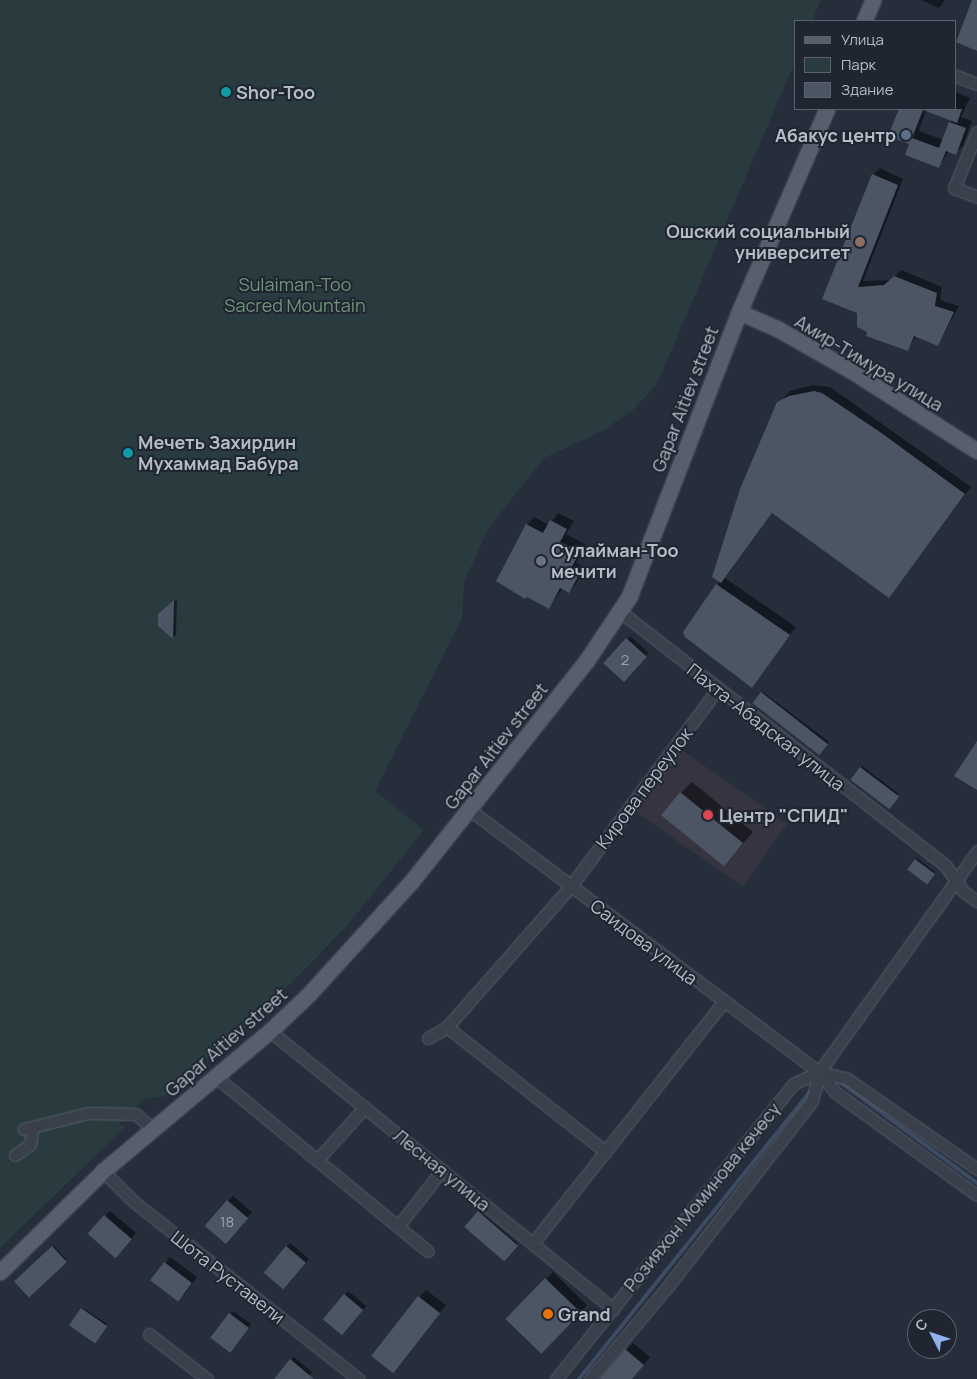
<!DOCTYPE html>
<html>
<head>
<meta charset="utf-8">
<style>
  body { margin:0 }
  #map { position:relative; width:977px; height:1379px; overflow:hidden; background:#262e3c; font-family:Manrope,sans-serif }
  div>[style] { position:absolute }
  [style*='--x'] { left:calc(var(--x)*1px); top:calc(var(--y)*1px); width:calc(var(--w)*1px); rotate:calc(var(--a)*1deg) }
  .medical>* { inset:0; background:#363441; transform-origin:0 0 }
  .green>* { inset:0; background:#293b3e }
  .shadow>* { inset:0; background:#0007; transform-origin:0 0 }
  .stream>* { height:4px; margin:-2px; padding:0 2px; transform-origin:2px; border-radius:2px; background:#3d4b63 }
  .building>* { inset:0; background:#4c5564; transform-origin:0 0 }
  .roads { filter:drop-shadow(0 0 1px #575e6a) drop-shadow(0 0 1px #575e6a) }
  .minor>* { height:11px; margin:-5.5px; padding:0 5.5px; transform-origin:5.5px; border-radius:5.5px; background:#39404c }
  .major>* { height:15px; margin:-7.5px; padding:0 7.5px; transform-origin:7.5px; border-radius:7.5px; background:#585f6c }
  .dots>* { width:14px; height:14px; translate:-50% -50%; box-sizing:border-box; border:2px solid #1f2531; border-radius:50% }
  span { translate:-50% -50%; white-space:nowrap; text-align:center; line-height:1.15; -webkit-text-stroke:4px #1f2531; paint-order:stroke }
  .number-label { font-size:15px; color:#9ba2ae }
  .number-label span { -webkit-text-stroke-width:0 }
  .poi-label { font-size:18px; color:#b5bbc7; font-weight:700 }
  .left { translate:0 -50%; text-align:left }
  .right { translate:-100% -50%; text-align:right }
  .park-label { font-size:18px; color:#6e9679 }
  .street-label { font-size:18px; color:#b5bbc7 }
  .legend { position:absolute; left:794px; top:20px; width:162px; height:90px; box-sizing:border-box; background:#1f2531; border:1px solid #5b616d; margin:0; padding:6px 9px; list-style:none; font-size:15px; color:#b5bbc7 }
  .legend li { display:flex; align-items:center; gap:10px; height:25px }
  .legend b { width:25px; border:1px solid #5b616d }
  .north { position:absolute; left:907px; top:1309px; width:50px; height:50px; box-sizing:border-box; background:#1f2531; border:1px solid #5b616d; border-radius:50%; rotate:311deg; font-size:14px; font-weight:700; line-height:20px; text-align:center; color:#b5bbc7 }
  .north::after { content:''; display:block; margin:auto; width:18px; height:22px; background:#92b2ef; clip-path:polygon(50% 0,100% 100%,50% 72%,0 100%) }
</style>
</head>
<body>
<div id="map">
  <div class="medical">
    <div style="left:679px;top:748px;width:132px;height:77px;rotate:35deg"></div>
  </div>
  <div class="green">
    <div style="clip-path:polygon(0 0,821px 0,812px 21px,796px 21px,796px 59px,657px 384px,633px 410px,604px 430px,544px 458px,488px 529px,464px 582px,462px 618px,375px 791px,424px 830px,346px 927px,264px 1011px,164px 1097px,146px 1098px,118px 1125px,126px 1126px,0 1248px)"></div>
  </div>
  <div class="shadow">
    <div style="clip-path:polygon(921px 0,945px 0,939px 8px)"></div>
    <div style="clip-path:polygon(evenodd,956px 92px,970px 98px,961px 117px,972px 121px,963px 146px,955px 153px,949px 151px,939px 166px,911px 143px,890px 135px,900px 109px,956px 109px,956px 92px,926px 110px,952px 120px,943px 140px,919px 131px,926px 110px)"></div>
    <div style="clip-path:polygon(880px 168px,903px 179px,863px 281px,891px 280px,901px 270px,942px 287px,940px 300px,959px 306px,938px 345px,917px 336px,907px 349px,868px 331px,858px 312px,823px 298px,874px 174px)"></div>
    <div style="clip-path:polygon(813px 385px,830px 387px,971px 487px,889px 597px,773px 512px,725px 578px,796px 627px,752px 686px,686px 628px,720px 581px,741px 489px,783px 399px,790px 391px)"></div>
    <div style="clip-path:polygon(558px 513px,574px 521px,566px 534px,586px 545px,576px 563px,585px 567px,576px 584px,569px 591px,563px 588px,549px 607px,498px 580px,527px 525px,534px 517px,549px 525px)"></div>
    <div style="clip-path:polygon(177px 599px,176px 635px,173px 637px,159px 625px,163px 611px)"></div>
    <div style="left:630px;top:636px;width:25px;height:37px;rotate:42deg"></div>
    <div style="left:763px;top:692px;width:83px;height:13px;rotate:37deg"></div>
    <div style="left:862px;top:766px;width:46px;height:17px;rotate:37deg"></div>
    <div style="clip-path:polygon(692px 782px,753px 832px,724px 865px,681px 793px)"></div>
    <div style="left:917px;top:858px;width:23px;height:13px;rotate:38deg"></div>
    <div style="clip-path:polygon(233px 1196px,252px 1212px,231px 1237px,228px 1201px)"></div>
    <div style="clip-path:polygon(110px 1211px,136px 1233px,122px 1251px,105px 1216px)"></div>
    <div style="left:480px;top:1211px;width:50px;height:21px;rotate:41deg"></div>
    <div style="left:290px;top:1243px;width:25px;height:38px;rotate:40deg"></div>
    <div style="left:54px;top:1246px;width:19px;height:52px;rotate:47deg"></div>
    <div style="clip-path:polygon(170px 1257px,197px 1277px,184px 1295px,152px 1280px)"></div>
    <div style="clip-path:polygon(553px 1272px,587px 1305px,543px 1352px,546px 1279px)"></div>
    <div style="clip-path:polygon(426px 1290px,446px 1305px,399px 1362px,419px 1297px)"></div>
    <div style="clip-path:polygon(348px 1291px,366px 1306px,345px 1331px,345px 1295px)"></div>
    <div style="clip-path:polygon(83px 1308px,107px 1324px,97px 1340px,82px 1309px)"></div>
    <div style="clip-path:polygon(233px 1311px,251px 1324px,234px 1348px,230px 1314px)"></div>
    <div style="clip-path:polygon(633px 1343px,650px 1357px,632px 1379px,601px 1379px)"></div>
    <div style="clip-path:polygon(294px 1357px,312px 1372px,306px 1379px,275px 1379px)"></div>
  </div>
  <div class="stream">
    <div style="--x:840;--y:1082;--w:170;--a:36.4"></div>
    <div style="--x:579;--y:1379;--w:368;--a:-51.2"></div>
  </div>
  <div class="building">
    <div style="clip-path:polygon(972px 0,977px 0,977px 51px,956px 42px)"></div>
    <div style="clip-path:polygon(899px 109px,962px 109px,957px 123px,923px 110px,912px 138px,939px 148px,949px 122px,966px 128px,956px 155px,946px 151px,939px 168px,905px 155px,909px 144px,888px 136px)"></div>
    <div style="clip-path:polygon(872px 174px,898px 185px,858px 287px,884px 285px,894px 276px,937px 293px,935px 306px,954px 312px,938px 346px,914px 336px,908px 351px,866px 336px,867px 332px,857px 327px,857px 313px,822px 299px)"></div>
    <div style="clip-path:polygon(814px 391px,822px 393px,880px 432px,965px 494px,889px 598px,772px 513px,721px 583px,712px 577px,740px 489px,777px 402px,789px 396px)"></div>
    <div style="clip-path:polygon(550px 520px,567px 529px,560px 542px,580px 552px,570px 570px,579px 575px,569px 593px,560px 588px,549px 609px,527px 597px,525px 599px,496px 581px,526px 524px,543px 533px)"></div>
    <div style="clip-path:polygon(716px 584px,790px 635px,752px 688px,685px 637px,683px 632px)"></div>
    <div style="clip-path:polygon(174px 600px,173px 639px,158px 626px,158px 614px)"></div>
    <div style="left:626px;top:638px;width:28px;height:34px;rotate:42deg"></div>
    <div style="left:761px;top:692px;width:85px;height:14px;rotate:38deg"></div>
    <div style="clip-path:polygon(977px 741px,977px 790px,954px 776px)"></div>
    <div style="left:860px;top:767px;width:49px;height:16px;rotate:37deg"></div>
    <div style="left:680px;top:792px;width:81px;height:30px;rotate:39deg"></div>
    <div style="left:915px;top:859px;width:25px;height:13px;rotate:37deg"></div>
    <div style="left:227px;top:1200px;width:28px;height:34px;rotate:41deg"></div>
    <div style="left:478px;top:1211px;width:53px;height:21px;rotate:41deg"></div>
    <div style="left:104px;top:1215px;width:37px;height:25px;rotate:41deg"></div>
    <div style="left:52px;top:1246px;width:22px;height:52px;rotate:47deg"></div>
    <div style="left:286px;top:1246px;width:26px;height:35px;rotate:40deg"></div>
    <div style="left:164px;top:1262px;width:35px;height:23px;rotate:37deg"></div>
    <div style="left:545px;top:1278px;width:50px;height:57px;rotate:44deg"></div>
    <div style="left:344px;top:1294px;width:25px;height:33px;rotate:40deg"></div>
    <div style="left:418px;top:1296px;width:28px;height:76px;rotate:38deg"></div>
    <div style="left:81px;top:1308px;width:32px;height:21px;rotate:35deg"></div>
    <div style="left:229px;top:1313px;width:25px;height:31px;rotate:37deg"></div>
    <div style="clip-path:polygon(625px 1349px,644px 1365px,632px 1379px,600px 1379px)"></div>
    <div style="clip-path:polygon(290px 1359px,314px 1379px,274px 1379px)"></div>
  </div>
  <div class="roads">
    <div class="minor">
      <div style="--x:956;--y:76;--w:22;--a:21"></div>
      <div style="--x:977;--y:132;--w:61;--a:112.3"></div>
      <div style="--x:954;--y:188;--w:25;--a:21"></div>
      <div style="--x:621;--y:612;--w:411;--a:38"></div>
      <div style="--x:945;--y:865;--w:33;--a:55"></div>
      <div style="--x:964;--y:892;--w:16;--a:35"></div>
      <div style="--x:470;--y:810;--w:436;--a:36.9"></div>
      <div style="--x:819;--y:1072;--w:26;--a:51"></div>
      <div style="--x:835;--y:1092;--w:175;--a:36"></div>
      <div style="--x:447;--y:1027;--w:202;--a:38.2"></div>
      <div style="--x:270;--y:1031;--w:442;--a:39"></div>
      <div style="--x:428;--y:1038;--w:22;--a:-30"></div>
      <div style="--x:447;--y:1027;--w:186;--a:-48.7"></div>
      <div style="--x:570;--y:887;--w:246;--a:-53.3"></div>
      <div style="--x:819;--y:1072;--w:28;--a:13"></div>
      <div style="--x:846;--y:1078;--w:160;--a:34.8"></div>
      <div style="--x:216;--y:1077;--w:274;--a:39.4"></div>
      <div style="--x:24;--y:1129;--w:66;--a:-14"></div>
      <div style="--x:88;--y:1113;--w:48;--a:1.2"></div>
      <div style="--x:136;--y:1114;--w:22;--a:43"></div>
      <div style="--x:15;--y:1155;--w:19;--a:-36"></div>
      <div style="--x:30;--y:1144;--w:15;--a:-82"></div>
      <div style="--x:318;--y:1159;--w:70;--a:-47.9"></div>
      <div style="--x:103;--y:1171;--w:42;--a:45"></div>
      <div style="--x:133;--y:1201;--w:287;--a:38.3"></div>
      <div style="--x:399;--y:1225;--w:70;--a:-52"></div>
      <div style="--x:533;--y:1243;--w:307;--a:-51.7"></div>
      <div style="--x:149;--y:1334;--w:73;--a:37.8"></div>
      <div style="--x:556;--y:1379;--w:378;--a:-51.2"></div>
      <div style="--x:793;--y:1084;--w:29;--a:-25"></div>
      <div style="--x:590;--y:1379;--w:121;--a:-50"></div>
      <div style="--x:668;--y:1286;--w:234;--a:-52.1"></div>
      <div style="--x:812;--y:1101;--w:30;--a:-76"></div>
      <div style="--x:819;--y:1072;--w:272;--a:-54.4"></div>
    </div>
    <div class="major">
      <div style="--x:864;--y:21;--w:23;--a:-67"></div>
      <div style="--x:739;--y:312;--w:43;--a:23.6"></div>
      <div style="--x:778;--y:329;--w:85;--a:29.6"></div>
      <div style="--x:852;--y:371;--w:148;--a:32.6"></div>
      <div style="--x:0;--y:1272;--w:144;--a:-44.4"></div>
      <div style="--x:103;--y:1171;--w:218;--a:-40"></div>
      <div style="--x:270;--y:1031;--w:54;--a:-43.5"></div>
      <div style="--x:309;--y:994;--w:151;--a:-47.7"></div>
      <div style="--x:411;--y:882;--w:283;--a:-51.6"></div>
      <div style="--x:587;--y:660;--w:76;--a:-56.3"></div>
      <div style="--x:629;--y:597;--w:305;--a:-68.9"></div>
      <div style="--x:739;--y:312;--w:221;--a:-66.6"></div>
    </div>
  </div>
  <div class="dots">
    <div style="left:226px;top:92px;background:#0f9aa8"></div>
    <div style="left:906px;top:135px;background:#5c6f8a"></div>
    <div style="left:860px;top:242px;background:#8d6e63"></div>
    <div style="left:128px;top:453px;background:#0f9aa8"></div>
    <div style="left:541px;top:561px;background:#6b7280"></div>
    <div style="left:708px;top:815px;background:#e0444e"></div>
    <div style="left:548px;top:1314px;background:#e8710a"></div>
  </div>
  <div class="number-label">
    <span style="left:625px;top:660px">2</span>
    <span style="left:227px;top:1222px">18</span>
  </div>
  <div class="poi-label">
    <span class="left" style="left:236px;top:92px">Shor-Too</span>
    <span class="right" style="left:896px;top:135px">Абакус центр</span>
    <span class="right" style="left:850px;top:242px">Ошский социальный<br>университет</span>
    <span class="left" style="left:138px;top:453px">Мечеть Захирдин<br>Мухаммад Бабура</span>
    <span class="left" style="left:551px;top:561px">Сулайман-Тоо<br>мечити</span>
    <span class="left" style="left:719px;top:815px">Центр "СПИД"</span>
    <span class="left" style="left:558px;top:1314px">Grand</span>
  </div>
  <div class="park-label">
    <span style="left:295px;top:295px">Sulaiman-Too<br>Sacred Mountain</span>
  </div>
  <div class="street-label">
    <span style="left:869px;top:363px;rotate:31deg">Амир-Тимура улица</span>
    <span style="left:685px;top:399px;rotate:-69deg">Gapar Aitiev street</span>
    <span style="left:766px;top:727px;rotate:38deg">Пахта-Абадская улица</span>
    <span style="left:496px;top:746px;rotate:-52deg">Gapar Aitiev street</span>
    <span style="left:644px;top:788px;rotate:-53deg">Кирова переулок</span>
    <span style="left:644px;top:942px;rotate:37deg">Саидова улица</span>
    <span style="left:226px;top:1042px;rotate:-41deg">Gapar Aitiev street</span>
    <span style="left:442px;top:1170px;rotate:39deg">Лесная улица</span>
    <span style="left:702px;top:1197px;rotate:-51deg">Розияхон Моминова көчөсү</span>
    <span style="left:228px;top:1277px;rotate:38deg">Шота Руставели</span>
  </div>
  <ul class="legend">
  <li><b style="height:6px;background:#585f6c"></b>Улица</li>
  <li><b style="height:14px;background:#293b3e"></b>Парк</li>
  <li><b style="height:14px;background:#4c5564"></b>Здание</li>
  </ul>
  <div class="north">С</div>
</div>
</body>
</html>
